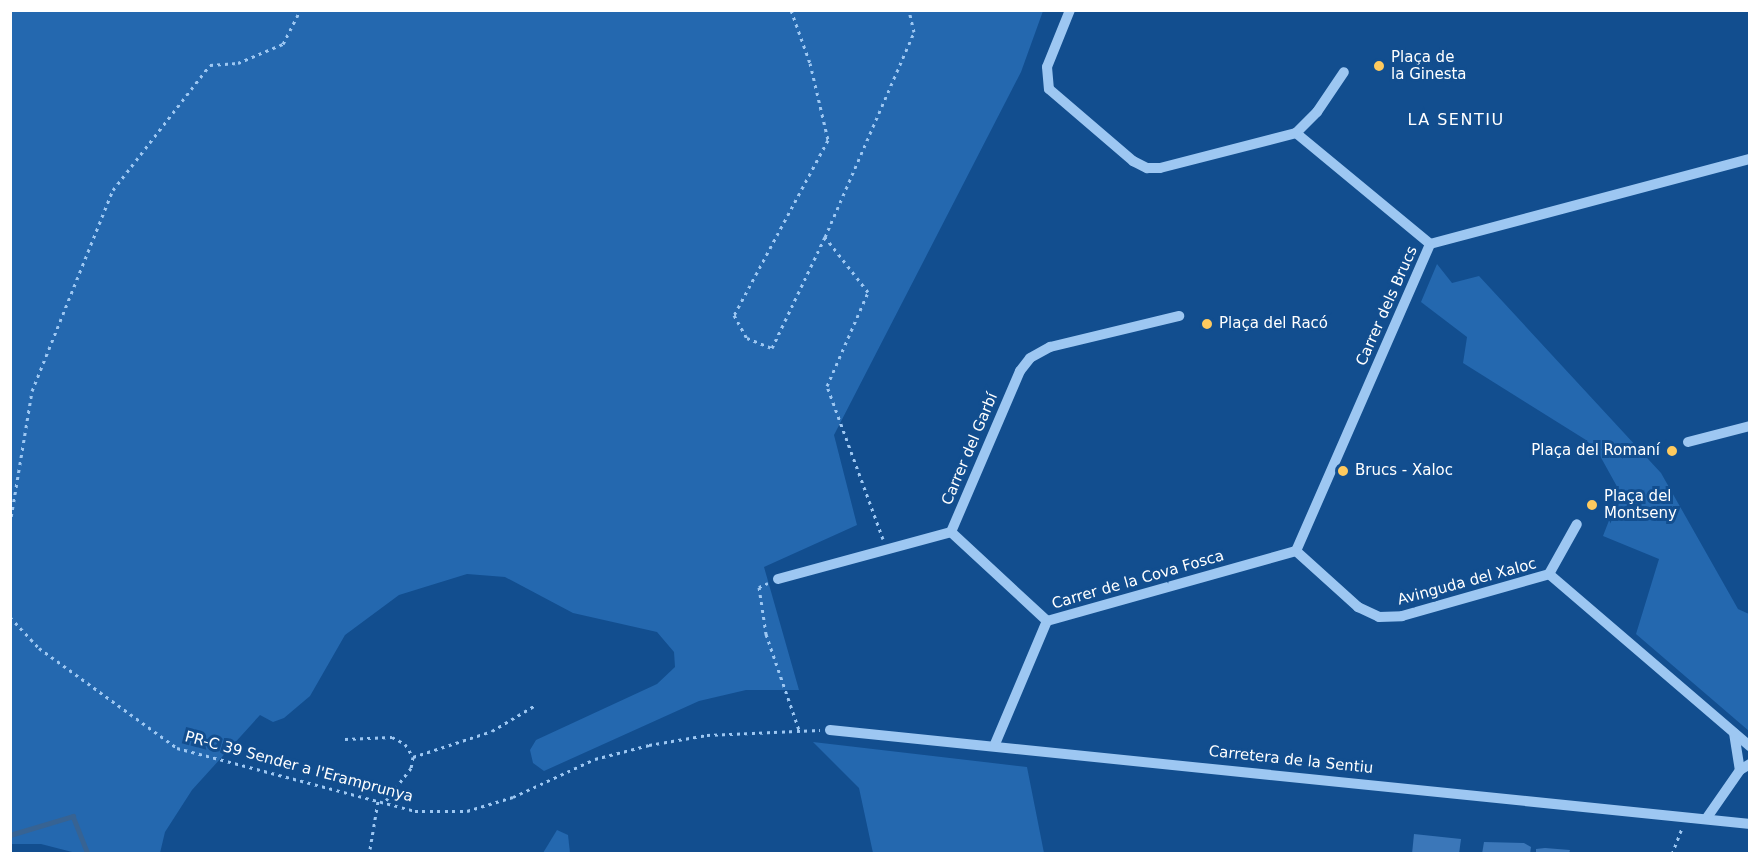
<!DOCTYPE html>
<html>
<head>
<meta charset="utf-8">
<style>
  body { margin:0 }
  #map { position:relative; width:1760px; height:864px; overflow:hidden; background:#124e8f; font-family:"DejaVu Sans",sans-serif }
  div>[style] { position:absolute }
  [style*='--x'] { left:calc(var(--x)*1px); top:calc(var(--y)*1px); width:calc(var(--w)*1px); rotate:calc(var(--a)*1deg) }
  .green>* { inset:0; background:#2468af }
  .stream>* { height:4.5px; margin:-2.25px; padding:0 2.25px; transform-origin:2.25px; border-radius:2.25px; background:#376393 }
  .building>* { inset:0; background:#3b77b9 }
  .path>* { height:3px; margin-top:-1.5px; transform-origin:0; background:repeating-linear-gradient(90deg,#9dc7f2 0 3px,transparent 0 7.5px) }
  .minor>* { height:10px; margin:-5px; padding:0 5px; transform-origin:5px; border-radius:5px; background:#9dc7f2 }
  .dots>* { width:16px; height:16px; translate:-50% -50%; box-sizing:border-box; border:3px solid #124e8f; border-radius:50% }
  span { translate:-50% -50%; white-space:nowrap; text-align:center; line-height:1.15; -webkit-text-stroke:6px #124e8f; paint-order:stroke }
  .poi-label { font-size:15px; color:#fff }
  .left { translate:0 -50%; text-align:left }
  .right { translate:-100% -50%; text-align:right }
  .street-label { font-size:15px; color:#fff }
  .neighbourhood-label { font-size:16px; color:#fff; letter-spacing:1.5px }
  .frame { position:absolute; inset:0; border:12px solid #fff; pointer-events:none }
</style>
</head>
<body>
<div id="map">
  <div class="green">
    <div style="clip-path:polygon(10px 11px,1043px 11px,1021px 72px,834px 435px,857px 525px,764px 567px,799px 690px,746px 690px,699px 701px,544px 771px,533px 763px,530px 750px,536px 740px,657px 684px,675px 667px,674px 652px,657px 632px,573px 613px,505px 577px,467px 574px,399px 595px,345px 635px,310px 696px,284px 718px,273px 722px,260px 715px,192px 790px,165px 832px,160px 853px,76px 853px,41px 844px,11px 844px)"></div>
    <div style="clip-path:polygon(1437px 264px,1452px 283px,1479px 276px,1661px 473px,1738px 609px,1749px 614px,1749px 731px,1636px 634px,1659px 559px,1603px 536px,1620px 492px,1599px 454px,1586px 440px,1463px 363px,1467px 337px,1421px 302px)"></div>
    <div style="clip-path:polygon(813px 742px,1027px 767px,1044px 853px,873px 853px,859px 788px)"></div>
    <div style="clip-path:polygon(557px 830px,568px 835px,570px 853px,543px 853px)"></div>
  </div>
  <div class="stream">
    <div style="--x:10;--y:835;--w:66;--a:-16.8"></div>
    <div style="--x:73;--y:816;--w:41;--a:68.5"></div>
  </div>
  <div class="building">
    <div style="clip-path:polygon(1414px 834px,1461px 839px,1459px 854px,1412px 854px)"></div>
    <div style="clip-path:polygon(1484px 842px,1524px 843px,1531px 847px,1530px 854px,1482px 854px)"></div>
    <div style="clip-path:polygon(1545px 848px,1570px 850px,1569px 854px,1536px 854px,1536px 849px)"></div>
  </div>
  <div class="path">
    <div style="--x:791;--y:10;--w:56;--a:70.3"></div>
    <div style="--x:810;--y:63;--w:79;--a:76.8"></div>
    <div style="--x:828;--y:140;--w:199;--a:118.2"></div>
    <div style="--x:734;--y:315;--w:26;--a:61"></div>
    <div style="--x:747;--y:338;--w:27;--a:22"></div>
    <div style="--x:772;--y:348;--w:123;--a:-64.5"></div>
    <div style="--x:10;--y:524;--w:135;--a:-80.6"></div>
    <div style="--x:32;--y:391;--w:217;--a:-68.1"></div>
    <div style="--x:113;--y:190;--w:158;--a:-52.2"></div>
    <div style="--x:210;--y:65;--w:28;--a:-4"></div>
    <div style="--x:238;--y:63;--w:49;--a:-22.9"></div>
    <div style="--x:283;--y:44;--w:38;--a:-63"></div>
    <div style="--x:883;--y:539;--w:163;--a:-110.1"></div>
    <div style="--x:827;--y:386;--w:103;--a:-66.4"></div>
    <div style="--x:868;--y:292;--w:70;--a:-128"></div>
    <div style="--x:825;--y:237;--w:223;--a:-66.5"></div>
    <div style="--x:914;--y:32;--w:23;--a:-103"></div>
    <div style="--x:768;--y:583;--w:10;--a:156"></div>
    <div style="--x:759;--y:587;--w:48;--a:81.5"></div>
    <div style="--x:766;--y:634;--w:102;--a:71"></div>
    <div style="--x:10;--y:617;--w:42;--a:46.9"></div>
    <div style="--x:39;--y:648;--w:170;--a:35.9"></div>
    <div style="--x:177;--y:748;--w:246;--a:14.8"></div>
    <div style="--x:415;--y:811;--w:52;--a:0"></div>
    <div style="--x:467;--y:811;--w:48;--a:-16.9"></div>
    <div style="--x:513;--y:797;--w:90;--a:-24.9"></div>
    <div style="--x:595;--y:759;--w:56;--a:-14.5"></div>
    <div style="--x:649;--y:745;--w:59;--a:-9.8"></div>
    <div style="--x:707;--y:735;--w:113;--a:-2.5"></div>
    <div style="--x:345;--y:739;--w:47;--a:-2.4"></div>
    <div style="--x:392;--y:737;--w:15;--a:28"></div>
    <div style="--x:405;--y:744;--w:15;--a:58"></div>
    <div style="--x:413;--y:757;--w:11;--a:100"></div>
    <div style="--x:411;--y:768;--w:44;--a:127.6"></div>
    <div style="--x:413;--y:757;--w:83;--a:-18.2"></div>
    <div style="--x:492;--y:731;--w:49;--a:-30.8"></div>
    <div style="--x:370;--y:849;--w:49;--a:-80.5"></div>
    <div style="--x:1672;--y:854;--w:26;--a:-69"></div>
  </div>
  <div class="minor">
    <div style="--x:1070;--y:10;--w:61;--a:112"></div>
    <div style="--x:1047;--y:67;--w:22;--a:85"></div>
    <div style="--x:1049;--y:89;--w:111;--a:40.6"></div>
    <div style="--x:1133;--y:161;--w:16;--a:27"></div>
    <div style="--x:1147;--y:168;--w:13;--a:0"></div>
    <div style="--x:1160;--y:168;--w:140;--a:-14.4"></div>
    <div style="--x:1296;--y:133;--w:174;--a:39.6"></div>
    <div style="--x:1296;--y:133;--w:30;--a:-45"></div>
    <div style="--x:1317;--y:112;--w:48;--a:-56"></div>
    <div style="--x:1688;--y:442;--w:64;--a:-14.5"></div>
    <div style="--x:951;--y:532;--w:131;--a:42.8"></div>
    <div style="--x:1296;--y:551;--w:335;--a:-66.4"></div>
    <div style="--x:1430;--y:244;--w:331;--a:-14.9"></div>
    <div style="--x:1296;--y:551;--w:84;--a:42.1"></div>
    <div style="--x:1358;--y:607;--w:23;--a:25"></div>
    <div style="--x:1379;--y:617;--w:23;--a:-2"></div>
    <div style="--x:1402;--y:616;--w:153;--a:-15.9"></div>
    <div style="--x:1549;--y:574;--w:265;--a:40.6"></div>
    <div style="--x:1549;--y:574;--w:57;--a:-60.8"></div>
    <div style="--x:778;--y:579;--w:179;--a:-15.2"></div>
    <div style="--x:951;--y:532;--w:175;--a:-66.8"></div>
    <div style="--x:1020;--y:371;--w:16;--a:-52"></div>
    <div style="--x:1030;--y:358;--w:23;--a:-29"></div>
    <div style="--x:1050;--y:347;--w:133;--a:-13.5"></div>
    <div style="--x:830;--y:730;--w:925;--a:5.83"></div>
    <div style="--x:1734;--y:733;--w:37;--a:81"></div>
    <div style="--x:995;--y:744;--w:134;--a:-67.1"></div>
    <div style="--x:1047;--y:621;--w:259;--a:-15.7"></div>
    <div style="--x:1706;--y:819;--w:60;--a:-55.2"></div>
    <div style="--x:1740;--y:770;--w:12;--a:-31"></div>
  </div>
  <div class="dots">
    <div style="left:1379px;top:66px;background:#ffca5e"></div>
    <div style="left:1207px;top:324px;background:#ffca5e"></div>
    <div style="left:1672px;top:451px;background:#ffca5e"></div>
    <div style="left:1343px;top:471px;background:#ffca5e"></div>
    <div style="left:1592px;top:505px;background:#ffca5e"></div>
  </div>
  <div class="poi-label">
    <span class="left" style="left:1391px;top:66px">Plaça de<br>la Ginesta</span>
    <span class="left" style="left:1219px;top:324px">Plaça del Racó</span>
    <span class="right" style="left:1660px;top:451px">Plaça del Romaní</span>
    <span class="left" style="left:1355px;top:471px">Brucs - Xaloc</span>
    <span class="left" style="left:1604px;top:505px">Plaça del<br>Montseny</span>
  </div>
  <div class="street-label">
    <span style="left:1387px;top:306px;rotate:-66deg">Carrer dels Brucs</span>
    <span style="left:970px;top:449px;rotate:-67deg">Carrer del Garbí</span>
    <span style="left:1138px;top:580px;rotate:-16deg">Carrer de la Cova Fosca</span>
    <span style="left:1467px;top:582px;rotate:-15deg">Avinguda del Xaloc</span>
    <span style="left:1291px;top:760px;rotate:6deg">Carretera de la Sentiu</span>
    <span style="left:299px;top:767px;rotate:15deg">PR-C 39 Sender a l'Eramprunya</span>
  </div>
  <div class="neighbourhood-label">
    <span style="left:1456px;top:120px">LA SENTIU</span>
  </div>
  <div class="frame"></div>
</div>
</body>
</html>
